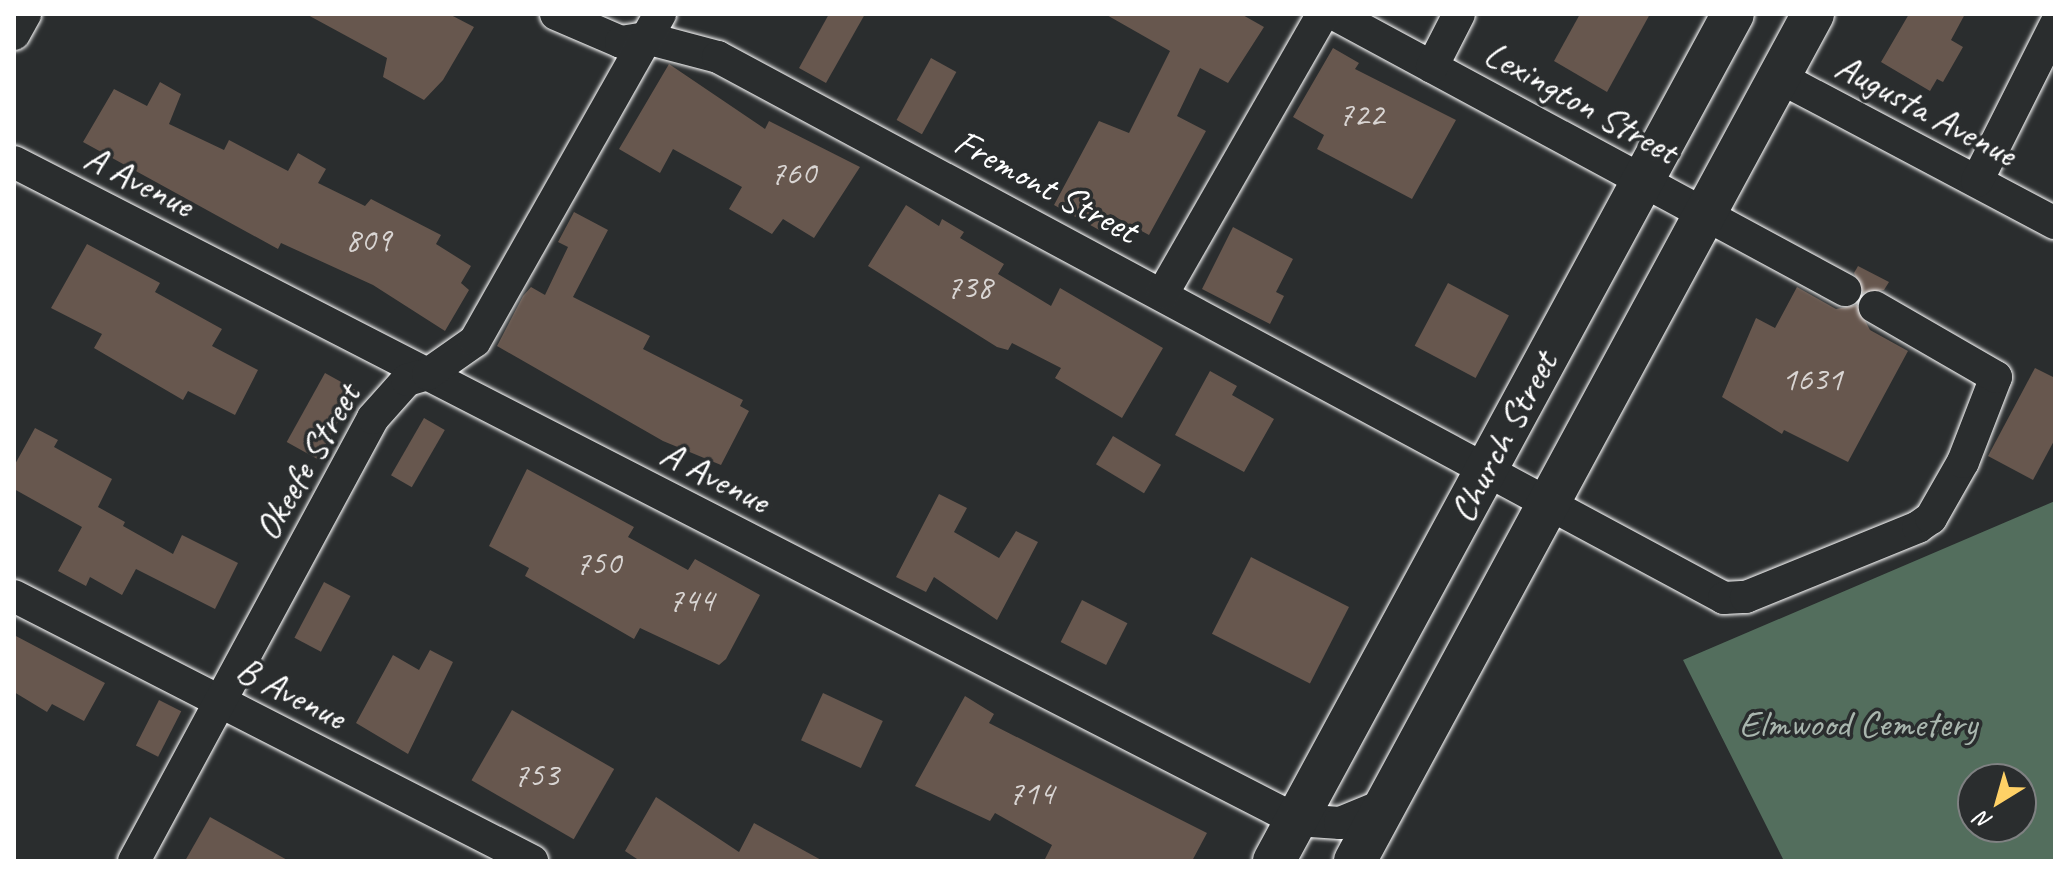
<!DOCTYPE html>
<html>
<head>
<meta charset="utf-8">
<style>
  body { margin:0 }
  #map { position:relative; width:2069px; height:875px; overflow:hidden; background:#2a2d2e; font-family:Caveat,sans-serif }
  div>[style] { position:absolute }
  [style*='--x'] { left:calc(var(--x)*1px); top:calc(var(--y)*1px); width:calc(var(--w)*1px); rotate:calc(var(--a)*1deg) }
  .green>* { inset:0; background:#536e5d }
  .building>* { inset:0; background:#67574e; transform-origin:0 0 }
  .roads { filter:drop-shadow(0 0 2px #fff) drop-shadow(0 0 2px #fff) }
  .minor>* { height:32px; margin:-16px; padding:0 16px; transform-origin:16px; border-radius:16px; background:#2a2d2e }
  .major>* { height:42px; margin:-21px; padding:0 21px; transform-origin:21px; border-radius:21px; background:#2a2d2e }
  span { translate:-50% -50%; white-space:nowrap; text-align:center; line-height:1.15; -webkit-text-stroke:7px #2a2d2e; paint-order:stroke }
  .number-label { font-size:34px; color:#d9d5d3 }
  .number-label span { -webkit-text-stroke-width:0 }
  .street-label { font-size:38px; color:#fff }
  .park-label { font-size:38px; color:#a9b6ae }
  .frame { position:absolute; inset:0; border:16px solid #fff; pointer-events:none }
  .north { position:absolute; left:1957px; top:763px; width:80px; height:80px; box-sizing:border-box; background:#2a2d2e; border:2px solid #7f8182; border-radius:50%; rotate:217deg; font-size:22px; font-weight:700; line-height:32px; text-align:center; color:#fff }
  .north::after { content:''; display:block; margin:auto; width:28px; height:36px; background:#ffd166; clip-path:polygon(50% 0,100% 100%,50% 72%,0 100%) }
</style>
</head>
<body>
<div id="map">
  <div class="green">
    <div style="clip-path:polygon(evenodd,2055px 501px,2055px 861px,1784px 861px,1683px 660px,2055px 501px,1973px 779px,2021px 779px,2021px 827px,1973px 827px,1973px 779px)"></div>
  </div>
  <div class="building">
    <div style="clip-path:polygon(306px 14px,449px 14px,474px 27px,443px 80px,424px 100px,383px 77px,387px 58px)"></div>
    <div style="clip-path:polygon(829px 14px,865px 14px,826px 83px,799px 68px)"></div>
    <div style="clip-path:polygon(1105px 14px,1241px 14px,1264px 27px,1228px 83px,1200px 68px,1177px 116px,1206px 131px,1149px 235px,1110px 214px,1101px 231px,1054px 205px,1099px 121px,1129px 133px,1170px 51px)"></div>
    <div style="clip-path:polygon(1580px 14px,1650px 14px,1607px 92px,1554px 61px)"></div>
    <div style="clip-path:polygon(1909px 14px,1965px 14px,1951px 40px,1963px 47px,1943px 82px,1937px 79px,1930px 91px,1881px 62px)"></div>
    <div style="clip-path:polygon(1333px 48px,1359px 63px,1355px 69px,1456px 120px,1412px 199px,1317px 149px,1324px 135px,1293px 117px)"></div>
    <div style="left:931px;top:58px;width:29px;height:71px;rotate:29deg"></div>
    <div style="clip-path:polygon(669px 64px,765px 129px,769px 121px,860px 167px,814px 238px,783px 219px,772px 234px,729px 209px,742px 187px,673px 149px,660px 173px,619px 149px)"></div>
    <div style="clip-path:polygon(160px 82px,181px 94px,169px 124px,224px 150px,229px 140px,288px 171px,298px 153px,326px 169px,318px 183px,365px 206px,371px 199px,441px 235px,436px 244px,471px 266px,461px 283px,469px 290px,445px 331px,373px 285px,281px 243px,278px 249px,83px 142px,114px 89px,147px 106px)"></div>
    <div style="clip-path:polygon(906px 205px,939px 226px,942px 219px,964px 232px,960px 238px,1004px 264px,998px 274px,1051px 306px,1060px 288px,1163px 348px,1122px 418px,1055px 378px,1061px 368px,1012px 343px,1008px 350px,997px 347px,868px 266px)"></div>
    <div style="clip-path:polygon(574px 212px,608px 230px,573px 297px,650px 336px,643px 349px,743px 400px,740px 406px,749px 411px,721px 465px,663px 441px,497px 346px,523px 296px,531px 287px,545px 295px,568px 247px,558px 242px)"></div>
    <div style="clip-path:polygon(1233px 227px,1293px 259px,1276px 292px,1284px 296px,1270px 324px,1202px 289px)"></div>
    <div style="clip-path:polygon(87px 244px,160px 283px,155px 292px,222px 329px,212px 346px,258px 370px,235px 415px,188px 391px,183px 400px,159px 386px,94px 348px,102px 334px,51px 308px)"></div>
    <div style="clip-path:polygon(1858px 266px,1889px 282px,1884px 290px,1863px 293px,1854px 273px)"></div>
    <div style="left:1448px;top:283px;width:69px;height:71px;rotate:28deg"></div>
    <div style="clip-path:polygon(1797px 287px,1836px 309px,1857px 305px,1870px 330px,1908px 351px,1848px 462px,1784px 430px,1782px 434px,1722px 397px,1756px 318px,1775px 328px)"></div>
    <div style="clip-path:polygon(2035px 368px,2055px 378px,2055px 439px,2033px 480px,1988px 456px)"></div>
    <div style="clip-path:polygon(1210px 371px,1237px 386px,1232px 395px,1274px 419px,1244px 472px,1175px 435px)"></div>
    <div style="left:325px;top:373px;width:35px;height:79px;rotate:29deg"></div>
    <div style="left:424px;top:418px;width:24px;height:66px;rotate:30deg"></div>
    <div style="clip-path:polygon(35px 428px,58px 440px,54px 447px,112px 479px,98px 507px,125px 522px,123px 526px,173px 554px,182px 535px,238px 563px,215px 609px,136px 569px,122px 595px,90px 577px,86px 586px,58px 571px,82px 527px,14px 489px,14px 466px)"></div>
    <div style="left:1113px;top:436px;width:56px;height:33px;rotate:31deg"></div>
    <div style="clip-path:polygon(527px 469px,634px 527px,628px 537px,688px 570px,695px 559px,760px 595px,726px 659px,719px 665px,640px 628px,634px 639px,525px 576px,529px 568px,489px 546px)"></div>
    <div style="clip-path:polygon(939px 494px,967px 508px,954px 532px,999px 558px,1016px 531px,1038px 542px,997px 620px,934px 577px,926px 592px,896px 577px)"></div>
    <div style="left:1251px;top:557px;width:110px;height:86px;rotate:27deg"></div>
    <div style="left:324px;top:582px;width:30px;height:63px;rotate:28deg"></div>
    <div style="left:1082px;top:600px;width:51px;height:47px;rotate:27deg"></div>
    <div style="clip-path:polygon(14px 635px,105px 683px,84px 721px,52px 704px,47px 712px,14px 692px)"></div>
    <div style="clip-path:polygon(430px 650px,453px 662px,408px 754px,356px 723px,393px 655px,419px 670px)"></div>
    <div style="left:823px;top:693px;width:66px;height:52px;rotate:25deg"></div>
    <div style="clip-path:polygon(965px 696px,994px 714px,989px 723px,1207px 833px,1192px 861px,1044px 861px,1052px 845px,995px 813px,990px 821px,915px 786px)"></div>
    <div style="left:159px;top:700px;width:25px;height:51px;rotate:27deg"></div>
    <div style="left:512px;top:710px;width:118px;height:81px;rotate:30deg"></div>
    <div style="clip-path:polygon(656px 797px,739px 852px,754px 823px,823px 861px,640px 861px,625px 851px)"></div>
    <div style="clip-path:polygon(210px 817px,289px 861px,185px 861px)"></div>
  </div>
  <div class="roads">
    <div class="minor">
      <div style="--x:556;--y:14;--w:71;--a:23.3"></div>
      <div style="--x:621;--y:42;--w:25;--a:-9"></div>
      <div style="--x:646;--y:38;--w:74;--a:14.8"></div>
      <div style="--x:718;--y:57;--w:1142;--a:28.27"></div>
      <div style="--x:1724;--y:598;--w:22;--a:-3"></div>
      <div style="--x:1746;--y:597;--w:186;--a:-22.1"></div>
      <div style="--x:1918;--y:527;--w:16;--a:-35"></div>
      <div style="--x:1931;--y:518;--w:64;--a:-60.3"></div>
      <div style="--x:1963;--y:462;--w:91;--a:-68.8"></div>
      <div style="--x:1996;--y:377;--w:140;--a:-150"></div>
      <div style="--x:1334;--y:14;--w:581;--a:28.37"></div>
      <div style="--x:14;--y:34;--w:23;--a:-61"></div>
      <div style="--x:1432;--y:67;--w:59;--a:-63"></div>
      <div style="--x:1779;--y:77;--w:312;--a:27.9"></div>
      <div style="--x:14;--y:162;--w:1441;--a:27.17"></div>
      <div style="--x:1296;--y:820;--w:44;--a:3.9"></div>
      <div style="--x:1340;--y:823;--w:50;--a:-22.4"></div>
      <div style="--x:1977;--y:181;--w:174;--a:-63.3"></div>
      <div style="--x:1163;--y:293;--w:322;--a:-60.2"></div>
      <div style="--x:14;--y:596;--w:582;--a:27.09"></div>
      <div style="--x:134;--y:861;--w:503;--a:-61.65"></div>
      <div style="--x:373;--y:418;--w:51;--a:-48.2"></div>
      <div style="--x:407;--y:380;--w:22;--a:-16"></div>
      <div style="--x:428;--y:374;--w:57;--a:-35.1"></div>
      <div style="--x:475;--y:341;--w:376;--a:-60.5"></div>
    </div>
    <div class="major">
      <div style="--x:1274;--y:861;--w:963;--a:-61.55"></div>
      <div style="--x:1355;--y:861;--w:963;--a:-61.6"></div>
    </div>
  </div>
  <div class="number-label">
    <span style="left:1361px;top:114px">722</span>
    <span style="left:793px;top:173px">760</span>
    <span style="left:368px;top:240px">809</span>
    <span style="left:969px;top:287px">738</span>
    <span style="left:1812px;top:379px">1631</span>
    <span style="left:598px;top:563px">750</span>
    <span style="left:691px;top:600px">744</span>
    <span style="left:536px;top:775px">753</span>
    <span style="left:1031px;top:793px">714</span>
  </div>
  <div class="street-label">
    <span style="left:1581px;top:102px;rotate:29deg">Lexington Street</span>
    <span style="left:1926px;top:110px;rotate:28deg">Augusta Avenue</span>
    <span style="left:139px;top:181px;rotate:27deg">A Avenue</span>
    <span style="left:1046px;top:186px;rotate:28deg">Fremont Street</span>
    <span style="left:1503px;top:437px;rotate:-62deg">Church Street</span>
    <span style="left:307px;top:462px;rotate:-60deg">Okeefe Street</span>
    <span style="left:715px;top:477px;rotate:27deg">A Avenue</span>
    <span style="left:291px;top:693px;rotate:27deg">B Avenue</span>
  </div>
  <div class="park-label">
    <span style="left:1858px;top:724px">Elmwood Cemetery</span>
  </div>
  <div class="frame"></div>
  <div class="north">N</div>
</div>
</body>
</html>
